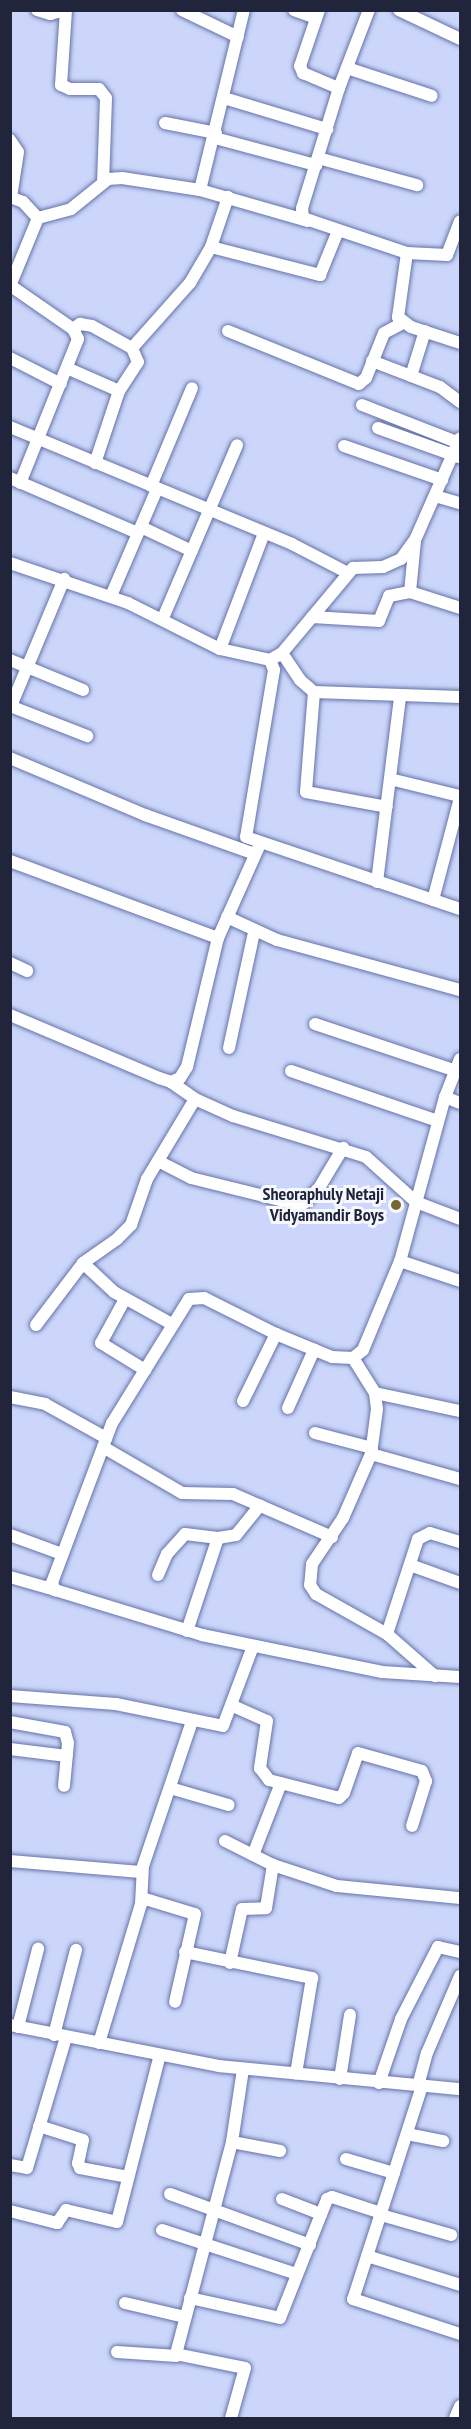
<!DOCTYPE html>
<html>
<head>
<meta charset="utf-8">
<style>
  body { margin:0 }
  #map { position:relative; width:471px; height:2429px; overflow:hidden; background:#cbd6fa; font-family:"PT Sans Narrow",sans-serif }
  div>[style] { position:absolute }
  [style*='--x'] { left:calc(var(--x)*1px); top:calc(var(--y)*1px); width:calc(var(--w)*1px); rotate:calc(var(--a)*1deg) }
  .roads { filter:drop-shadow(0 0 2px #6573a9) drop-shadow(0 0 2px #6573a9) }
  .minor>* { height:12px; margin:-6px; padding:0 6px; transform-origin:6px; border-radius:6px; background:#fff }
  .dots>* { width:16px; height:16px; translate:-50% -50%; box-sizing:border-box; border:3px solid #f6f8fe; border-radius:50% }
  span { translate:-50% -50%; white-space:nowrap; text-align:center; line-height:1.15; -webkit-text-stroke:6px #f6f8fe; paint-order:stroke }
  .poi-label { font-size:18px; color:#20253c; font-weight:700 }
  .right { translate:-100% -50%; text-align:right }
  .frame { position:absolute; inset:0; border:12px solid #20253c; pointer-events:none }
</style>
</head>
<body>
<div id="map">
  <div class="roads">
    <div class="minor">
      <div style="--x:37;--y:10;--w:14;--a:17"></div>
      <div style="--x:50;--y:14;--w:16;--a:-15"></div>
      <div style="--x:66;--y:10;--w:75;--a:93.8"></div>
      <div style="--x:61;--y:85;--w:10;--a:24"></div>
      <div style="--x:70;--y:89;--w:29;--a:0"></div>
      <div style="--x:99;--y:89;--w:11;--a:52"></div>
      <div style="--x:106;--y:98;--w:84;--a:92"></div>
      <div style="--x:182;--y:10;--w:62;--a:25.7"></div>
      <div style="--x:294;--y:10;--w:23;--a:20"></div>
      <div style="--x:319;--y:10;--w:59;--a:108.7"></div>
      <div style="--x:300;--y:66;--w:8;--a:67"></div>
      <div style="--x:303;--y:73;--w:39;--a:23"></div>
      <div style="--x:339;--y:88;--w:126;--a:107.1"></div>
      <div style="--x:302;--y:208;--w:10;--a:84"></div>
      <div style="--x:303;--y:218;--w:110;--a:18.6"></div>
      <div style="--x:407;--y:253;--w:65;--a:98"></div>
      <div style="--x:398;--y:317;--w:16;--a:38"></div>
      <div style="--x:411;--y:327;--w:52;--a:18.1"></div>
      <div style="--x:399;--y:10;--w:68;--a:25.4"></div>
      <div style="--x:347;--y:68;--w:89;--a:18.2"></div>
      <div style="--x:339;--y:88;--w:84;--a:-69"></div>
      <div style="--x:224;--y:98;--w:108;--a:16.8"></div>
      <div style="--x:165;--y:123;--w:52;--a:11.1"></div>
      <div style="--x:215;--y:138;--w:105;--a:15"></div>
      <div style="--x:10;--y:140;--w:14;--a:56"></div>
      <div style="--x:18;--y:152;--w:46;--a:98.8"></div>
      <div style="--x:318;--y:158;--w:103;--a:15.3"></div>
      <div style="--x:200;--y:190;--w:185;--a:-76.3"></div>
      <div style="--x:10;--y:197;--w:14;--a:21"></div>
      <div style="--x:23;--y:202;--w:22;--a:47"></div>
      <div style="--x:211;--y:247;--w:53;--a:-71.2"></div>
      <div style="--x:407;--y:253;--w:40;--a:2.9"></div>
      <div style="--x:447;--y:255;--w:36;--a:-69"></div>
      <div style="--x:10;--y:286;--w:74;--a:-67.6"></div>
      <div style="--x:38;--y:218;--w:34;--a:-15"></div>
      <div style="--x:71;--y:209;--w:48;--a:-39"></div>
      <div style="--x:108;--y:179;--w:14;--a:-4"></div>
      <div style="--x:122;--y:178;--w:79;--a:8.7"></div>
      <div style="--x:200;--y:190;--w:112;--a:16"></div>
      <div style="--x:11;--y:286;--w:75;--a:34.7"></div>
      <div style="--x:73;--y:329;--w:11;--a:63"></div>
      <div style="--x:78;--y:339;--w:155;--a:111.9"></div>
      <div style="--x:73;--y:329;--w:9;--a:-36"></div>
      <div style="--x:80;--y:324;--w:12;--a:9"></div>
      <div style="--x:92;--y:326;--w:46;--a:28.8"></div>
      <div style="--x:132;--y:348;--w:15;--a:67"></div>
      <div style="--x:138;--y:362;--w:35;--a:123"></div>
      <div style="--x:119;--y:391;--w:76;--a:108.4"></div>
      <div style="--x:228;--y:331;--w:141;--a:22"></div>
      <div style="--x:359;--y:384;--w:9;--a:-41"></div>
      <div style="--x:366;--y:378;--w:48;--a:-68.2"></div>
      <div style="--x:384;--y:333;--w:21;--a:-28"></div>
      <div style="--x:132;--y:348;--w:87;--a:-48.3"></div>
      <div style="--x:190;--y:283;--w:42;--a:-59.7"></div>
      <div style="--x:211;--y:247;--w:113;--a:14.4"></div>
      <div style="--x:320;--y:275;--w:48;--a:-67.8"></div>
      <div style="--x:10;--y:358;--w:57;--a:27"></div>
      <div style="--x:372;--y:361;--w:73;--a:20.9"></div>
      <div style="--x:440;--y:387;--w:25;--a:37"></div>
      <div style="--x:67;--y:368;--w:57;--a:23.9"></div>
      <div style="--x:411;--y:376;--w:47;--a:-72.7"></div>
      <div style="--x:362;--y:405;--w:104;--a:21.4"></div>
      <div style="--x:10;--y:427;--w:305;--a:22.5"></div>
      <div style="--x:292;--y:544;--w:63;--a:27.4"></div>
      <div style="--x:378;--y:428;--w:86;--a:19.7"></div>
      <div style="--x:344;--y:446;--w:104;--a:19.1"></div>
      <div style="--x:10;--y:478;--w:139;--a:23.3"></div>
      <div style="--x:151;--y:486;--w:106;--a:-67.3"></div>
      <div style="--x:435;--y:496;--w:26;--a:16"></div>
      <div style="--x:141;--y:527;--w:56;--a:25.2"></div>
      <div style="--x:415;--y:541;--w:51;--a:95.6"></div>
      <div style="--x:410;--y:592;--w:52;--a:17.7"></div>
      <div style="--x:10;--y:563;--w:125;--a:18.7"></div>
      <div style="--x:128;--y:603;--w:103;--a:26.6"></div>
      <div style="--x:220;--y:649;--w:51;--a:12.4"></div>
      <div style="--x:270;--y:660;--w:11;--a:68"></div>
      <div style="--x:274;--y:670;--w:169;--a:99.5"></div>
      <div style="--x:246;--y:837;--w:226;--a:18.6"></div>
      <div style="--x:111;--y:596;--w:116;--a:-66.7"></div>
      <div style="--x:312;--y:617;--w:67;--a:3.4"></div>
      <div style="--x:379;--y:621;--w:27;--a:-68"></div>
      <div style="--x:389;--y:596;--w:21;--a:-11"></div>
      <div style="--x:163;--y:618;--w:188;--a:-66.8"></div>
      <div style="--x:220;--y:649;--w:124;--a:-69.2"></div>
      <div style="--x:282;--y:653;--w:32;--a:56"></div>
      <div style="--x:300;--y:680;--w:18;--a:41"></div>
      <div style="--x:314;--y:692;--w:146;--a:2"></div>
      <div style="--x:10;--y:660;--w:79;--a:22.3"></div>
      <div style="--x:270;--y:660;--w:14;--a:-30"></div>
      <div style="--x:282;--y:653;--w:111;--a:-50.1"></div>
      <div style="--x:353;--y:568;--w:30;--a:-2"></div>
      <div style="--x:383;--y:567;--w:20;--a:-24"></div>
      <div style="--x:401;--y:559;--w:24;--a:-54"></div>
      <div style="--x:415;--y:540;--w:111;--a:-66.2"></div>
      <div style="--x:314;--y:692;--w:100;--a:94.6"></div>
      <div style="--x:306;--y:792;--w:82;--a:10.5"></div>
      <div style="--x:10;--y:706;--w:83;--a:21.3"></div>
      <div style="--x:11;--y:706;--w:138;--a:-67.3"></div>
      <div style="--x:10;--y:758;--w:147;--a:22.9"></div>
      <div style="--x:145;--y:815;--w:117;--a:19.5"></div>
      <div style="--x:390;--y:779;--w:72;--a:13.7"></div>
      <div style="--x:10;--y:861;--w:222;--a:20.3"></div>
      <div style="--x:377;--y:882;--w:186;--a:-82.9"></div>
      <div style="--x:433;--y:900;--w:106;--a:-75.2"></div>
      <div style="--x:227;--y:917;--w:55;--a:24.7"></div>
      <div style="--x:277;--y:940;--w:190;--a:15.3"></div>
      <div style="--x:10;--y:963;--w:19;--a:25"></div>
      <div style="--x:10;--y:1015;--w:162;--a:22.9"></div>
      <div style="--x:159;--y:1078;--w:13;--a:18"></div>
      <div style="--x:171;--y:1082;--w:10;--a:-24"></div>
      <div style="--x:180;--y:1078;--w:13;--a:-58"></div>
      <div style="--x:187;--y:1067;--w:133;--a:-76.5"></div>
      <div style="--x:218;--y:938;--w:103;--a:-65.9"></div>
      <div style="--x:315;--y:1024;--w:145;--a:18.4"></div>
      <div style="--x:229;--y:1048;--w:119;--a:-77.8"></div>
      <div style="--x:460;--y:1059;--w:41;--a:111.5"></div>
      <div style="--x:445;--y:1097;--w:170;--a:105.3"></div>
      <div style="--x:400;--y:1261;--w:96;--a:112.6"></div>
      <div style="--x:363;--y:1350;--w:13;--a:141"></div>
      <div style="--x:353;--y:1358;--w:21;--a:-177"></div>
      <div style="--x:332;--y:1357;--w:61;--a:-157.7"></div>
      <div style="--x:276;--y:1334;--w:80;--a:-153.4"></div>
      <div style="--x:204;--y:1298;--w:15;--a:176"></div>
      <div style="--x:189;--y:1299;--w:146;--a:121.8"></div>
      <div style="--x:112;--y:1423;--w:171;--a:110.6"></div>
      <div style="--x:52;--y:1583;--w:8;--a:67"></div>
      <div style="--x:55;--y:1590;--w:154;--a:17"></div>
      <div style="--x:202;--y:1635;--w:184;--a:11.6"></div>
      <div style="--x:382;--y:1672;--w:78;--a:3.7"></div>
      <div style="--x:291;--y:1071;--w:155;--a:18.8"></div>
      <div style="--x:171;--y:1082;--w:29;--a:35"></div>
      <div style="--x:195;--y:1099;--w:42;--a:24.1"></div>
      <div style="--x:233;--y:1116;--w:139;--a:17.1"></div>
      <div style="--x:366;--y:1157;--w:67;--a:42"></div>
      <div style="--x:416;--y:1202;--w:47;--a:21.1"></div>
      <div style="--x:445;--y:1097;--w:16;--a:22"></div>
      <div style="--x:158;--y:1161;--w:37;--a:27"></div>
      <div style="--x:191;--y:1178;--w:108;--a:13.9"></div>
      <div style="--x:296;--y:1204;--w:8;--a:-7"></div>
      <div style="--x:304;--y:1203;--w:21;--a:-45"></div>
      <div style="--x:319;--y:1188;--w:47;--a:-59"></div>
      <div style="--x:400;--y:1261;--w:63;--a:18.4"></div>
      <div style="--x:83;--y:1263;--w:42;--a:43.1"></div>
      <div style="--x:114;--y:1292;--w:66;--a:28.9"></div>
      <div style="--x:125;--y:1299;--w:50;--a:118.6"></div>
      <div style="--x:101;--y:1343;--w:52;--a:31.5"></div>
      <div style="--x:36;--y:1325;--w:78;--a:-52.8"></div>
      <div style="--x:83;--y:1263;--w:42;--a:-35.2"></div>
      <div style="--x:117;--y:1239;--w:20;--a:-45"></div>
      <div style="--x:131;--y:1225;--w:49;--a:-70.8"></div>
      <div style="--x:147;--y:1179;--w:93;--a:-59"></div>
      <div style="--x:353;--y:1358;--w:41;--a:57.8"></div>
      <div style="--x:375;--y:1393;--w:16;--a:83"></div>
      <div style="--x:377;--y:1409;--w:45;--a:97.6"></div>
      <div style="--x:371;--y:1454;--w:70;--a:113.6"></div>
      <div style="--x:343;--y:1518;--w:55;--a:124"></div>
      <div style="--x:312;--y:1564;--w:21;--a:95"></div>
      <div style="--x:310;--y:1585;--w:11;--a:56"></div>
      <div style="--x:316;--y:1594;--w:81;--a:29.4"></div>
      <div style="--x:387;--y:1634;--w:64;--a:41.2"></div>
      <div style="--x:375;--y:1393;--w:87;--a:12"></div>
      <div style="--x:10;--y:1397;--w:36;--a:11"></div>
      <div style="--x:45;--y:1404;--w:70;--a:29.1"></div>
      <div style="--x:243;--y:1401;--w:75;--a:-63.8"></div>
      <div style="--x:288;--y:1408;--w:64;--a:-65.9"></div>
      <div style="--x:315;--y:1433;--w:59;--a:14.7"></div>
      <div style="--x:103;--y:1447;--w:91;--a:30.2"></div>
      <div style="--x:182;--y:1493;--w:51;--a:1.1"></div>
      <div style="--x:233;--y:1494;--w:108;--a:23.5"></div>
      <div style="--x:371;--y:1454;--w:92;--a:15.7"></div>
      <div style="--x:10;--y:1535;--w:55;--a:20.1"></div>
      <div style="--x:410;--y:1565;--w:53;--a:19.8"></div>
      <div style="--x:158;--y:1575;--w:23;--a:-67"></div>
      <div style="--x:167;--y:1554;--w:27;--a:-48"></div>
      <div style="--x:185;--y:1534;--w:33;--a:7"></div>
      <div style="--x:218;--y:1538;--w:18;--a:-9"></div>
      <div style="--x:236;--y:1535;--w:38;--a:-51"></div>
      <div style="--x:10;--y:1577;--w:47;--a:16.1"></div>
      <div style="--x:187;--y:1631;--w:98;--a:-71.6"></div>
      <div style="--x:387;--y:1634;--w:100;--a:-71.9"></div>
      <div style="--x:418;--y:1539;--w:13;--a:-27"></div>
      <div style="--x:430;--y:1533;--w:31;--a:17"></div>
      <div style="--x:10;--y:1696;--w:106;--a:4.3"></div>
      <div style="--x:116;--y:1704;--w:109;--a:11.6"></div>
      <div style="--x:223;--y:1726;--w:85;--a:-69.4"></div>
      <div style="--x:233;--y:1706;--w:37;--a:24"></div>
      <div style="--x:267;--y:1721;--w:48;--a:98.5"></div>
      <div style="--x:260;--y:1768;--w:15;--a:53"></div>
      <div style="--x:269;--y:1780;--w:72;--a:14.4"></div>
      <div style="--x:339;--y:1798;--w:7;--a:-45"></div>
      <div style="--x:344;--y:1793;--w:42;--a:-70.7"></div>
      <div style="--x:358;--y:1753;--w:66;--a:15.7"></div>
      <div style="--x:422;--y:1771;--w:11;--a:68"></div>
      <div style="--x:426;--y:1781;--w:47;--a:107.3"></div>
      <div style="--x:10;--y:1722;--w:56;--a:10.3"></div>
      <div style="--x:65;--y:1732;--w:11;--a:75"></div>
      <div style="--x:68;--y:1743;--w:43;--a:95.3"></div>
      <div style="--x:10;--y:1749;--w:57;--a:7"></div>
      <div style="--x:170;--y:1788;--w:61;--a:16.1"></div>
      <div style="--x:225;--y:1841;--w:54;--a:26.6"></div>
      <div style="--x:273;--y:1865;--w:67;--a:18.2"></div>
      <div style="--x:337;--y:1886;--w:124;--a:5.6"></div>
      <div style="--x:253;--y:1855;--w:77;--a:-68.7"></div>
      <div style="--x:10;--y:1861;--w:131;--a:4.8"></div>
      <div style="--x:141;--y:1872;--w:159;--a:-71.3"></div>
      <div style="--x:142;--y:1898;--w:55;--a:16.8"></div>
      <div style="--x:195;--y:1914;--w:90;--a:102.8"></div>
      <div style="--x:185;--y:1952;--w:130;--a:11.6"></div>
      <div style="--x:312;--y:1978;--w:97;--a:99.5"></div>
      <div style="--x:230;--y:1963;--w:55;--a:-77.5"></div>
      <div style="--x:242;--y:1909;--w:24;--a:-2"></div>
      <div style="--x:266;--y:1908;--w:44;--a:-80.8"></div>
      <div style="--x:10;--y:2025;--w:213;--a:11.1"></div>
      <div style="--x:219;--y:2066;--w:242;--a:5.5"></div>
      <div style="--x:18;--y:2027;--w:81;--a:-75.6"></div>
      <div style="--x:54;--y:2035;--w:88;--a:-75.5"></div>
      <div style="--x:99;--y:2043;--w:145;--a:-73.2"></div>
      <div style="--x:141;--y:1904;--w:34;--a:-87"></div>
      <div style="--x:340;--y:2079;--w:65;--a:-81.1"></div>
      <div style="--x:379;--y:2083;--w:68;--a:-71"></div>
      <div style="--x:401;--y:2019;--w:81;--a:-62.8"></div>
      <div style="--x:438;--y:1947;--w:23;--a:13"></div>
      <div style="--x:418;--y:2086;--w:34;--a:-75"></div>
      <div style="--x:427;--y:2053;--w:84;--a:-66.8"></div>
      <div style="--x:422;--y:2086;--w:224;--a:107.9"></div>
      <div style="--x:353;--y:2299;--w:113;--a:18.1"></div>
      <div style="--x:39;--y:2126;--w:46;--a:17.7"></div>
      <div style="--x:83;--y:2140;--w:24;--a:102"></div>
      <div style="--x:78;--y:2163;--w:5;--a:68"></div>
      <div style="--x:80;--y:2168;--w:49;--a:10.6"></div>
      <div style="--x:407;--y:2134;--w:37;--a:11"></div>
      <div style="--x:232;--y:2142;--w:49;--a:10.6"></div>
      <div style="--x:346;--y:2159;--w:50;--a:16.3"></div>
      <div style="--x:10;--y:2165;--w:17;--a:10"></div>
      <div style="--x:27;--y:2168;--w:137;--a:-73.4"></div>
      <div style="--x:170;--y:2194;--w:149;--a:20"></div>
      <div style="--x:282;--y:2199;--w:42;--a:21"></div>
      <div style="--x:10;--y:2211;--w:49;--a:14.3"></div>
      <div style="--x:57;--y:2223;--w:16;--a:-55"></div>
      <div style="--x:66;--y:2210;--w:52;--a:13.2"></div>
      <div style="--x:117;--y:2222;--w:172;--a:-75.6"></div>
      <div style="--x:381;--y:2215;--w:73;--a:15.9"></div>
      <div style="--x:162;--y:2230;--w:142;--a:18.1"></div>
      <div style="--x:367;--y:2256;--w:97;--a:17.3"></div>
      <div style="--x:190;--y:2298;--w:92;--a:12.5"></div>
      <div style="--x:280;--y:2318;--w:128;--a:-68.4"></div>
      <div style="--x:327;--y:2199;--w:5;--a:-22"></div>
      <div style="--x:332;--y:2197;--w:52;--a:18.1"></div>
      <div style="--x:125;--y:2303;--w:62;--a:13.1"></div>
      <div style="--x:117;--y:2352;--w:60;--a:3.8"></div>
      <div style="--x:231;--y:2418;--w:52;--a:-74.4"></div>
      <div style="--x:245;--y:2368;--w:70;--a:-168.5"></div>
      <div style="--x:176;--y:2354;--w:219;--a:-75.2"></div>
      <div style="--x:232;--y:2142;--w:74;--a:-81.4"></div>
      <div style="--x:455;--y:2418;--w:13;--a:-67"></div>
    </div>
  </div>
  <div class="dots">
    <div style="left:396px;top:1205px;background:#756634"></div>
  </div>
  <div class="poi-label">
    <span class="right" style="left:384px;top:1205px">Sheoraphuly Netaji<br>Vidyamandir Boys</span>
  </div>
  <div class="frame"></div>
</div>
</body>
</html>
